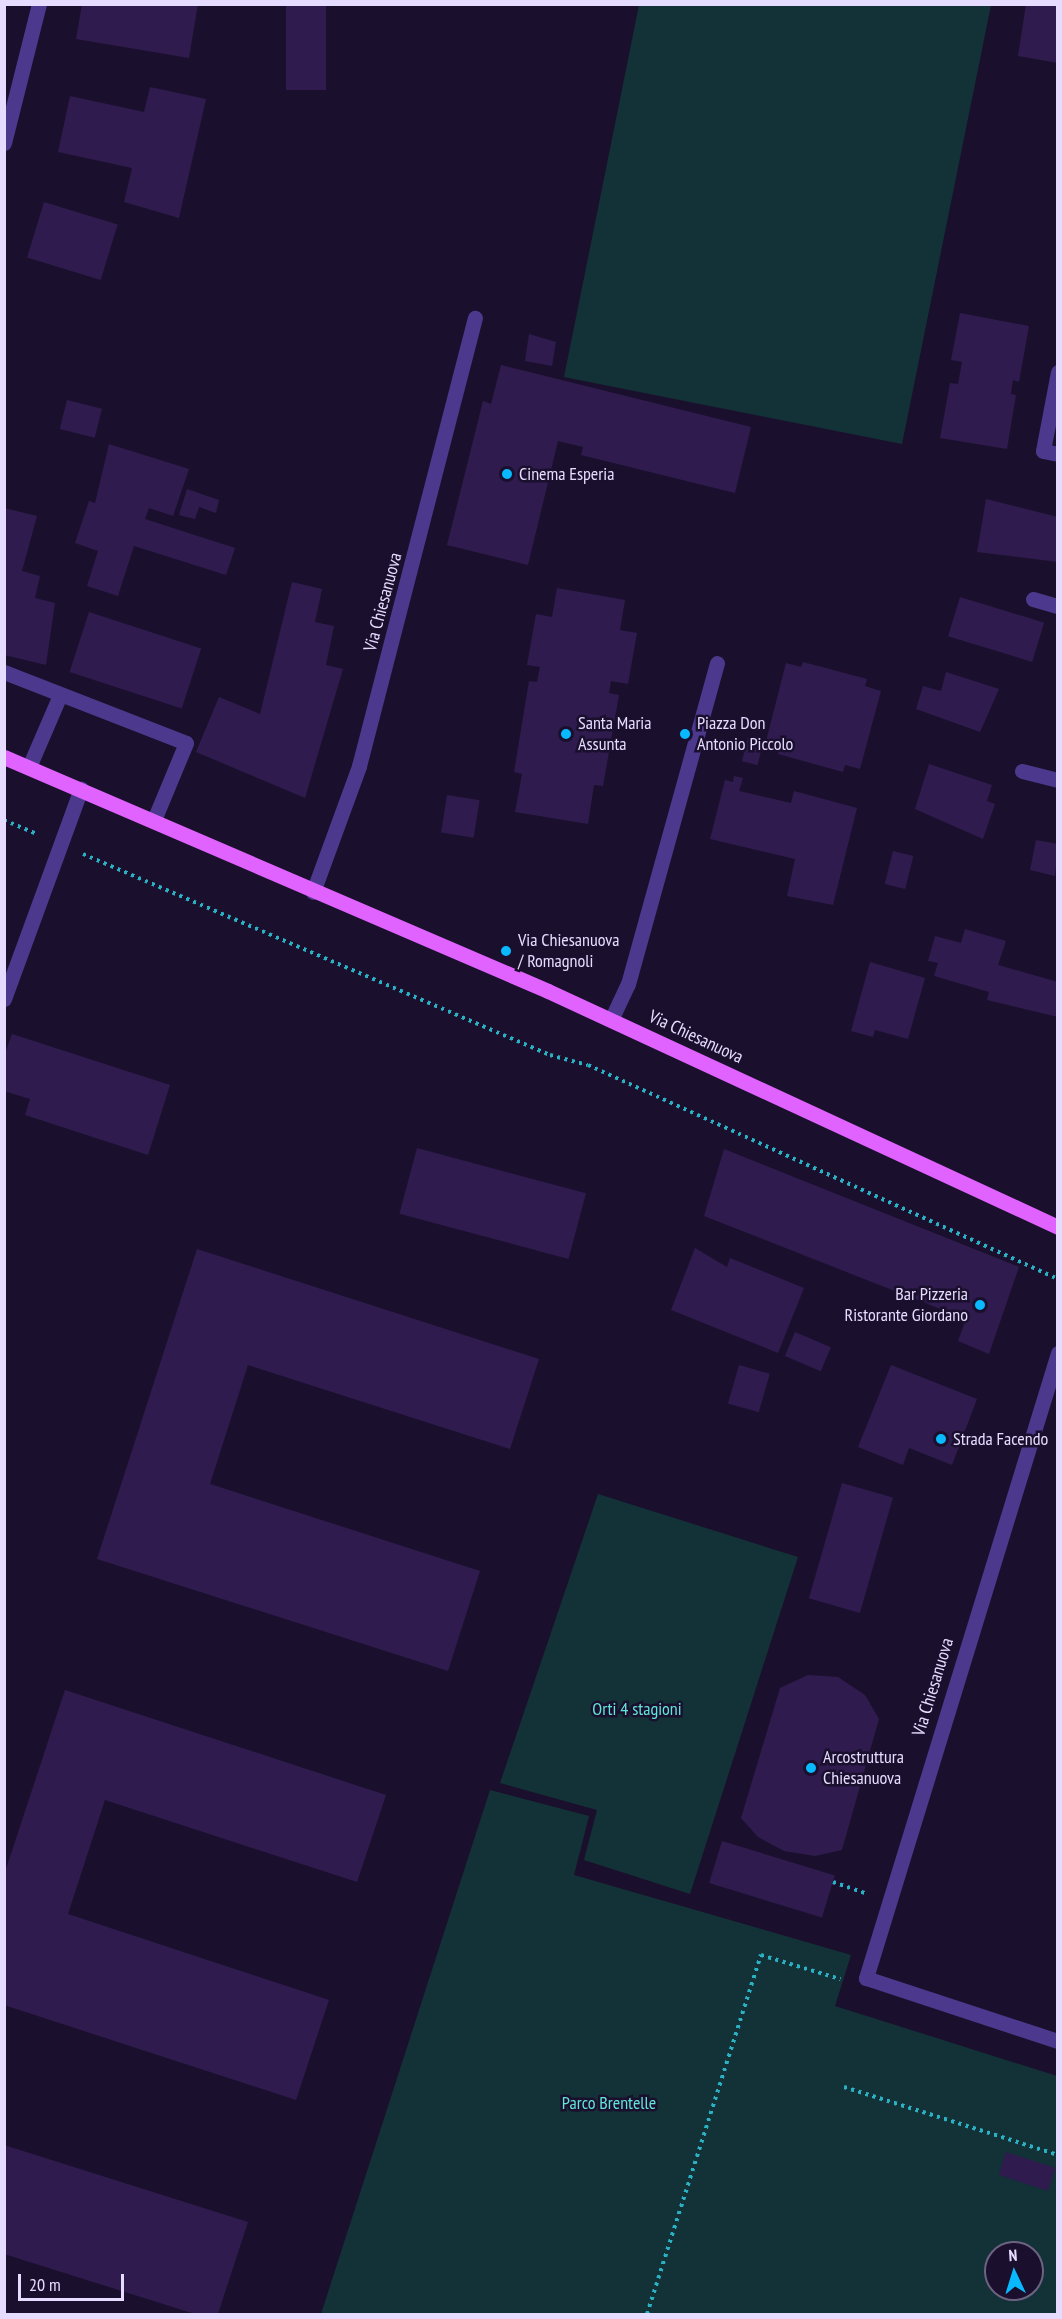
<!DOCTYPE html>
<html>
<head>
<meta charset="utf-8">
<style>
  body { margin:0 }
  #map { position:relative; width:1062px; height:2319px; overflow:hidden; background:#1a102d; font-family:"PT Sans Narrow",sans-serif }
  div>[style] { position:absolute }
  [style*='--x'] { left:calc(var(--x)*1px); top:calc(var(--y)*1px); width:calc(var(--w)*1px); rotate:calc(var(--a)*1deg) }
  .green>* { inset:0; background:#133237 }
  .building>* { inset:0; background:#2f1b4e; transform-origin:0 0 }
  .path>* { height:4px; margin-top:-2px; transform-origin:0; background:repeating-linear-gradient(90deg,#2bb1c4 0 3px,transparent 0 7.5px) }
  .lane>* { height:15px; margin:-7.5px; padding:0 7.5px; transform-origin:7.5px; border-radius:7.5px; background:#4c398d }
  .street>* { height:15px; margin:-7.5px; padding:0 7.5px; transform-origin:7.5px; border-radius:7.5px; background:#4c398d }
  .primary>* { height:15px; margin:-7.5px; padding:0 7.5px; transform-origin:7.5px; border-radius:7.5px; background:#e163ff }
  .dots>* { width:16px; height:16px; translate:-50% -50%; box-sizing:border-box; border:3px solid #1a102d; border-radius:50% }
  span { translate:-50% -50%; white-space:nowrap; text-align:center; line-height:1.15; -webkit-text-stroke:5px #1a102d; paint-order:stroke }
  .poi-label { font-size:18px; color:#e6dcff }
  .left { translate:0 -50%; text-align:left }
  .right { translate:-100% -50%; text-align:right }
  .street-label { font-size:18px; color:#e6dcff }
  .park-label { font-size:18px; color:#61e6dd }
  .frame { position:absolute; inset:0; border:6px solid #e6dcff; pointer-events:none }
  .north { position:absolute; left:984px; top:2241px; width:60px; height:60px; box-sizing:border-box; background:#1a102d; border:2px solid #6c6281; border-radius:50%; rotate:356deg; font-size:16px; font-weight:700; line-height:24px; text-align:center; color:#e6dcff }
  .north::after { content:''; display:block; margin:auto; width:21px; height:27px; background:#08b9ff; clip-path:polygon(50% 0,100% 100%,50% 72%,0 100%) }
  .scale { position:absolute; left:18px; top:2274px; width:106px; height:27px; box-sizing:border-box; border:3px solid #e6dcff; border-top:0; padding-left:8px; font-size:18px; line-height:21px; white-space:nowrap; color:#e6dcff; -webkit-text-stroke:4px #1a102d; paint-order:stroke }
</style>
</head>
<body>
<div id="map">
  <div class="green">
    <div style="clip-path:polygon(639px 5px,991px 5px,902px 444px,564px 377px)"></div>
    <div style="clip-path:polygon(598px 1494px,798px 1557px,690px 1894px,584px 1860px,597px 1810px,500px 1783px)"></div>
    <div style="clip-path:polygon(evenodd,490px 1790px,589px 1816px,574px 1875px,851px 1955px,835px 2006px,1057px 2076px,1057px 2314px,321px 2314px,490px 1790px,996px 2253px,1032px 2253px,1032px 2289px,996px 2289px,996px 2253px)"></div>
  </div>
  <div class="building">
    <div style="clip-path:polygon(82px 4px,198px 4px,189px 58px,76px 39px)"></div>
    <div style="left:286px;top:4px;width:40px;height:86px"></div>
    <div style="clip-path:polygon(1026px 4px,1058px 4px,1058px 63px,1018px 56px)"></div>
    <div style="clip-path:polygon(150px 87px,206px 99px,179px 218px,124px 202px,132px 168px,58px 152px,70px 96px,144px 112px)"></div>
    <div style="left:44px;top:202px;width:77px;height:58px;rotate:17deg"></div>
    <div style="clip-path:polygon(960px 313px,1029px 326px,1019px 382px,1013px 380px,1011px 394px,1016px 395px,1007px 449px,940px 438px,950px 383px,958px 384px,962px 362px,951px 360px)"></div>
    <div style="clip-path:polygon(529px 334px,556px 342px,552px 366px,525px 361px)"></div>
    <div style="clip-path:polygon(501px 365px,751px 427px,735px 493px,581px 455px,583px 447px,558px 441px,528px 565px,447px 545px,483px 401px,491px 404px)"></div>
    <div style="left:67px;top:400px;width:36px;height:30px;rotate:14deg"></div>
    <div style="clip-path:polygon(109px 444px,189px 469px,173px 516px,149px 508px,145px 519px,235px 548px,226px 575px,134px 546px,118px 596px,87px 586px,98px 551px,75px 543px,89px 501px,95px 503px)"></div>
    <div style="clip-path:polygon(187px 489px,219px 500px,216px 513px,199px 507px,195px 519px,179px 515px)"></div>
    <div style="clip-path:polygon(986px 499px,1058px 517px,1058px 562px,977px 552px)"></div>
    <div style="clip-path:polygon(4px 508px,37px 516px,22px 571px,40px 576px,35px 598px,55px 603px,46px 665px,4px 655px)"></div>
    <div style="clip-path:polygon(292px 582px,322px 589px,315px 622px,334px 626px,326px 665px,343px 669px,305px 798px,196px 752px,219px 697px,260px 714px)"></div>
    <div style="clip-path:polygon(557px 588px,625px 600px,620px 630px,637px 633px,628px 684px,611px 681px,609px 693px,619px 695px,603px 786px,594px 785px,588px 824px,515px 812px,522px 774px,514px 772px,529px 681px,537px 682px,540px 667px,527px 665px,536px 614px,552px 617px)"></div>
    <div style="left:960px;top:597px;width:88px;height:41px;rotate:17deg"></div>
    <div style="left:89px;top:612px;width:118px;height:63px;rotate:18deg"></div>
    <div style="clip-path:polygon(803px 662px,867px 679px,865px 686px,881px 691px,860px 769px,845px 765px,843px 772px,778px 754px,780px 748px,765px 745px,786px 663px,801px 667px)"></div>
    <div style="clip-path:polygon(946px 672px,999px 689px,980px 732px,916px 709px,923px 686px,941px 691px)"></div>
    <div style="left:748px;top:737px;width:16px;height:25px;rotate:14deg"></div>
    <div style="clip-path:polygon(929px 764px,992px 785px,987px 801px,995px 804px,983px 839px,915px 809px)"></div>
    <div style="clip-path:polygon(734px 776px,743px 778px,739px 791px,791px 803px,794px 791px,857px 808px,833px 905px,787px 896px,795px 859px,710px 839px,725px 780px,733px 782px)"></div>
    <div style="left:447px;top:795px;width:33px;height:38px;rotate:9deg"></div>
    <div style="clip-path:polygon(1036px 840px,1058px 844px,1055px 876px,1030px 870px)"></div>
    <div style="left:893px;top:851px;width:21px;height:34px;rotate:14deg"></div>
    <div style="clip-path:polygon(965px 929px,1006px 941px,998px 965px,1058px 982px,1058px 1017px,987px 1000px,989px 992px,934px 976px,938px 963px,928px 961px,935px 936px,961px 943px)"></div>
    <div style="clip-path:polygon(870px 962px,925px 978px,908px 1039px,875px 1030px,873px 1037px,851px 1031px)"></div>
    <div style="clip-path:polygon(12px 1034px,170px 1085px,148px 1155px,25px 1115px,30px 1099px,4px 1091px,4px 1056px)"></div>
    <div style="left:417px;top:1148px;width:175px;height:68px;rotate:15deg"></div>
    <div style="clip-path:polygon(724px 1149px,1019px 1267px,989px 1354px,958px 1341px,966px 1319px,704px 1216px)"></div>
    <div style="clip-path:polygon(695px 1248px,727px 1267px,730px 1258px,804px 1288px,778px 1353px,671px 1310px)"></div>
    <div style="clip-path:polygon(197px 1249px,539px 1359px,510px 1449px,248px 1365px,210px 1484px,480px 1571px,448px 1671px,97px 1559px)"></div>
    <div style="left:795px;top:1332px;width:39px;height:26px;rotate:23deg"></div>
    <div style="left:739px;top:1365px;width:32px;height:40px;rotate:16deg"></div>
    <div style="clip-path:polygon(891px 1365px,977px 1399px,952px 1465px,909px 1448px,903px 1465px,858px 1447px)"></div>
    <div style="left:842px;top:1483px;width:53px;height:120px;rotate:16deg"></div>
    <div style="clip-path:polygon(808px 1675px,838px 1677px,865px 1695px,879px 1719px,842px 1850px,815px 1856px,784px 1851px,758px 1837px,741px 1818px,780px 1688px)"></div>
    <div style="clip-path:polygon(65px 1690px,386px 1795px,357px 1882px,105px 1800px,68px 1914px,329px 2000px,296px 2100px,4px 2005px,4px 1875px)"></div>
    <div style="left:722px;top:1841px;width:118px;height:44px;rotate:17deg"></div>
    <div style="clip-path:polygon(4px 2145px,248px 2222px,218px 2314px,195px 2314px,4px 2254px)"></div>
    <div style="left:1006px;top:2152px;width:52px;height:24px;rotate:18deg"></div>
  </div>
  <div class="path">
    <div style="--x:4;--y:820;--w:36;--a:23"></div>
    <div style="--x:83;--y:854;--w:508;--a:23.29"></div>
    <div style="--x:550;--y:1055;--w:39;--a:15"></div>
    <div style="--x:588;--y:1065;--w:516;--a:24.48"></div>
    <div style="--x:833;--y:1882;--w:34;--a:19"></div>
    <div style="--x:844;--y:2087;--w:225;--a:17.6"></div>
    <div style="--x:647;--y:2314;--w:377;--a:-72.4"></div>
    <div style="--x:761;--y:1955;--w:83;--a:16.9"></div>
  </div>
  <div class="lane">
    <div style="--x:4;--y:672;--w:195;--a:21.3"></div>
    <div style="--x:186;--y:743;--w:83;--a:112.6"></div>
    <div style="--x:29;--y:767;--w:78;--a:-66.7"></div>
    <div style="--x:4;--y:999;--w:224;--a:-69.9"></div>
    <div style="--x:611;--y:1020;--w:40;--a:-65"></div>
    <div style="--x:628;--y:984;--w:333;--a:-74.5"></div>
    <div style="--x:1058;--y:1353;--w:654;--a:107.08"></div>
    <div style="--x:866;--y:1978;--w:202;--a:18.2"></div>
  </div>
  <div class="street">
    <div style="--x:4;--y:143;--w:143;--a:-75.9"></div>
    <div style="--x:1058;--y:372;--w:80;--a:100.8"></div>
    <div style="--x:1043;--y:451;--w:15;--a:11"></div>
    <div style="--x:1033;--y:599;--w:26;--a:16"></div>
    <div style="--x:1022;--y:771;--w:37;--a:14"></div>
    <div style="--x:313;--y:892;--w:134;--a:-69.9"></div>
    <div style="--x:359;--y:766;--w:463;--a:-75.5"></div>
  </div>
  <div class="primary">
    <div style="--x:4;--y:757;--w:592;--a:23.27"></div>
    <div style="--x:548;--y:991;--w:562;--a:24.83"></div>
  </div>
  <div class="dots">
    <div style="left:507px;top:474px;background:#08b9ff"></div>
    <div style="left:566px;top:734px;background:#08b9ff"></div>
    <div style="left:685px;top:734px;background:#08b9ff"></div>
    <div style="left:506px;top:951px;background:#08b9ff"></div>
    <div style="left:980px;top:1305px;background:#08b9ff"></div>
    <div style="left:941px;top:1439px;background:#08b9ff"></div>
    <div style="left:811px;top:1768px;background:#08b9ff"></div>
  </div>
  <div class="poi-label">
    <span class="left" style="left:519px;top:474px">Cinema Esperia</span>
    <span class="left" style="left:578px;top:734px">Santa Maria<br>Assunta</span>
    <span class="left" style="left:697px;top:734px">Piazza Don<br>Antonio Piccolo</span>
    <span class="left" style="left:518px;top:951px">Via Chiesanuova<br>/ Romagnoli</span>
    <span class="right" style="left:968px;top:1305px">Bar Pizzeria<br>Ristorante Giordano</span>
    <span class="left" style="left:953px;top:1439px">Strada Facendo</span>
    <span class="left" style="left:823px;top:1768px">Arcostruttura<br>Chiesanuova</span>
  </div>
  <div class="street-label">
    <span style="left:383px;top:602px;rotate:-75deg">Via Chiesanuova</span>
    <span style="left:696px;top:1037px;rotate:25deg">Via Chiesanuova</span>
    <span style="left:933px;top:1687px;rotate:-73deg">Via Chiesanuova</span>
  </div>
  <div class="park-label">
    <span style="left:637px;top:1709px">Orti 4 stagioni</span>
    <span style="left:609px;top:2103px">Parco Brentelle</span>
  </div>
  <div class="frame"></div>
  <div class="north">N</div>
  <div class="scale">20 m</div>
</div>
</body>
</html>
